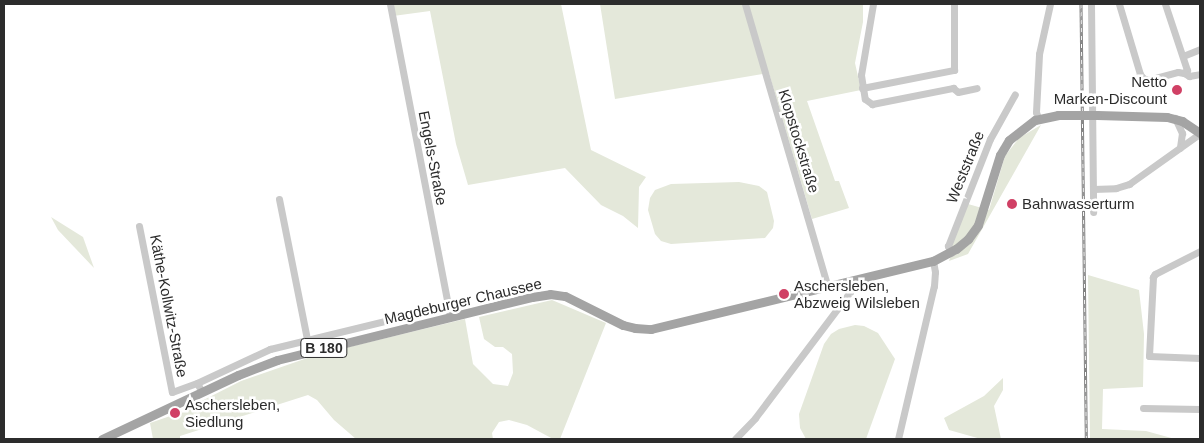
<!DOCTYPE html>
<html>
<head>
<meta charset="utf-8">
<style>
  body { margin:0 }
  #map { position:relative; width:1204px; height:443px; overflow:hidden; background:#fff; font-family:Arial,sans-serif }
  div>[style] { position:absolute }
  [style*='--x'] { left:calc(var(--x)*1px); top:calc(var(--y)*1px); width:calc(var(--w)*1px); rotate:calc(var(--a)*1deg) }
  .green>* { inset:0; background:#e4e8da }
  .minor>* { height:7px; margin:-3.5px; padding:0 3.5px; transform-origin:3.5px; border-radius:3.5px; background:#c9c9c9 }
  .major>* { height:9px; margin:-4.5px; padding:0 4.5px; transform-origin:4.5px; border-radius:4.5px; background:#a4a4a4 }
  .rail>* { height:3px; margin-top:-1.5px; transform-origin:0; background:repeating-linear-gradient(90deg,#fff 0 4px,#818181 0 8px); box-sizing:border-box; border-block:1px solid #818181 }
  .major-bridge>* { height:9px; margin:-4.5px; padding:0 4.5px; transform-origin:4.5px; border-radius:4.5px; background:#a4a4a4 }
  .dots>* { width:14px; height:14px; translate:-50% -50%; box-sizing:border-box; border:2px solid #fff; border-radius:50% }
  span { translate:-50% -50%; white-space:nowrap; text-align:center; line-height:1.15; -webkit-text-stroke:5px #fff; paint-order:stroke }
  .shield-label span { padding:1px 4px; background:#fff; border:1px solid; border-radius:4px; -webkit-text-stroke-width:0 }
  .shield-label { font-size:14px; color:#2c2c2c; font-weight:700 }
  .poi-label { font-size:15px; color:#2c2c2c }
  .right { translate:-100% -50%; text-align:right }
  .left { translate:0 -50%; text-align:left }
  .street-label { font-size:15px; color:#2c2c2c }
  .frame { position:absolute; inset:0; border:5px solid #2c2c2c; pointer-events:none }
</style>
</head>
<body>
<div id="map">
  <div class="green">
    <div style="clip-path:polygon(390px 4px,561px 4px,591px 150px,646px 177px,639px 187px,638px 228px,623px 216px,601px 205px,565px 168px,468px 185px,456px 144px,430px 11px,393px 16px)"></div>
    <div style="clip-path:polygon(600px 4px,863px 4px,863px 22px,855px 63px,861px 90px,807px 101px,835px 181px,839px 181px,849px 208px,812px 219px,769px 73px,615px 99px)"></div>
    <div style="clip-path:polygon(1041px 125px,968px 254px,949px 261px,953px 249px,951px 245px,968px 204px,989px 210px,1005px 156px,1019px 138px)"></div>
    <div style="clip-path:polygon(739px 182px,759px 186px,767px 192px,774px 221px,773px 228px,765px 238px,671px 244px,661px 241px,655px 234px,648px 210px,650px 198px,655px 190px,671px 184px)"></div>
    <div style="clip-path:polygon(51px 217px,83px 237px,94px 268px,58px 230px)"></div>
    <div style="clip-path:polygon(1088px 275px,1139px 290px,1144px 334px,1143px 387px,1103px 389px,1102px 429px,1146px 431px,1175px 439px,1090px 439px)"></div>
    <div style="clip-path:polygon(552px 300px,606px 323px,560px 439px,553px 439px,527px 425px,509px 420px,499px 422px,492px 433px,493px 439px,356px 439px,334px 420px,317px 400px,308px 395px,180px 436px,180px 439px,153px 439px,150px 423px,176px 414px,241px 381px,316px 355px,465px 319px,473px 364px,493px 384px,508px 386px,513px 373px,512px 354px,503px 347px,495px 347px,484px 339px,479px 317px)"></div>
    <div style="clip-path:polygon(855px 325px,864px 326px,878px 333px,895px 359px,866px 439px,806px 439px,800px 428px,799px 414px,824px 344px,831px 334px,839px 329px)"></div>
    <div style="clip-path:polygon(1003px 378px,1003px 390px,994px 406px,1001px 439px,981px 439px,949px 430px,944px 418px,984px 396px)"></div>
  </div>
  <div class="minor">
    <div style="--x:390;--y:4;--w:319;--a:79.1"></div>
    <div style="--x:745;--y:4;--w:295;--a:73.7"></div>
    <div style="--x:873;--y:4;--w:72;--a:99.6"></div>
    <div style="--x:861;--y:75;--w:24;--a:81"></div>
    <div style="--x:865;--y:99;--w:9;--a:36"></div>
    <div style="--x:872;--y:104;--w:83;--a:-11.2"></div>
    <div style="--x:953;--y:88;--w:6;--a:39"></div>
    <div style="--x:958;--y:92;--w:19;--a:-12"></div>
    <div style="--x:1091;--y:4;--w:208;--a:89.4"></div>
    <div style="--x:1119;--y:4;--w:73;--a:73.3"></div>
    <div style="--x:1140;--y:74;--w:5;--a:53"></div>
    <div style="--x:1143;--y:78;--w:5;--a:22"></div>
    <div style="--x:1148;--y:80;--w:31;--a:-15"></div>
    <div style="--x:1178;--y:72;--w:6;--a:9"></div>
    <div style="--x:1165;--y:4;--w:70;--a:71.6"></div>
    <div style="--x:1187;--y:70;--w:4;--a:135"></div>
    <div style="--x:1184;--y:73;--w:6;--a:31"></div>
    <div style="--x:1189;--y:76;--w:11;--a:-10"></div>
    <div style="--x:1183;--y:56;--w:18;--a:-22"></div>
    <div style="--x:862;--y:88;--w:94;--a:-11.1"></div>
    <div style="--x:954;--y:70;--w:66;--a:-90"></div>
    <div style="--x:1038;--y:118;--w:6;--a:-108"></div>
    <div style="--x:1036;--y:112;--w:58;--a:-87"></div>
    <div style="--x:1039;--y:54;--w:51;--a:-77.6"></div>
    <div style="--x:1175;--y:118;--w:17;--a:65"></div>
    <div style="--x:1182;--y:133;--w:15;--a:98"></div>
    <div style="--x:1093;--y:189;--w:23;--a:-2"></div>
    <div style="--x:1116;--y:188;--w:14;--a:-17"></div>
    <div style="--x:1129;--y:184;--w:86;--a:-35.5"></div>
    <div style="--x:1199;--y:134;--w:2;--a:63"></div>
    <div style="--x:279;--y:199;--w:143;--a:78.7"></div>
    <div style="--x:139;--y:226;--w:169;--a:78.8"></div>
    <div style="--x:172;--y:392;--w:27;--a:-20"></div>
    <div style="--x:1200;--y:251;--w:51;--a:152.9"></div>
    <div style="--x:1155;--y:274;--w:4;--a:124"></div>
    <div style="--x:1153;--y:277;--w:79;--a:92.9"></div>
    <div style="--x:1149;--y:356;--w:51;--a:2.2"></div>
    <div style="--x:951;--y:253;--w:8;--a:-113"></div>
    <div style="--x:948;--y:246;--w:115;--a:-68.6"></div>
    <div style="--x:990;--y:139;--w:51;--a:-60.9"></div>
    <div style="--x:202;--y:392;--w:10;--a:-119"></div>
    <div style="--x:197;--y:383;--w:81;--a:-25"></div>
    <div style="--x:270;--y:349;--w:182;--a:-13.7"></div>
    <div style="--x:1143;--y:408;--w:57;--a:1"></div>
    <div style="--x:735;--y:439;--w:29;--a:-46"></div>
    <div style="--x:755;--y:418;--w:158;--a:-53"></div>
    <div style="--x:850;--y:292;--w:11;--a:-80"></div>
    <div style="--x:898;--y:439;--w:157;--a:-76.8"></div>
    <div style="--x:934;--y:286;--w:14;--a:-86"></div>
    <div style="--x:935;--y:272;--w:11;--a:-100"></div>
  </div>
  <div class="major">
    <div style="--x:1097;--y:115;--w:70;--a:1.6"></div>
    <div style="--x:1167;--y:117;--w:16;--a:15"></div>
    <div style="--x:1182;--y:121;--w:22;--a:34"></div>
    <div style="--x:102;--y:439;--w:150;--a:-25.2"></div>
    <div style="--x:238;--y:375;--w:42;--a:-21"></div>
    <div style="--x:277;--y:360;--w:263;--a:-13.9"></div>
    <div style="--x:532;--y:297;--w:18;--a:-9"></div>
    <div style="--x:550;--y:294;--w:15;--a:8"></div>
    <div style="--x:565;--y:296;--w:65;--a:26.6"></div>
    <div style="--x:623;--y:325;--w:12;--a:14"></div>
    <div style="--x:635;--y:328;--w:16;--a:4"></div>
    <div style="--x:651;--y:329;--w:290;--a:-13.6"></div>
    <div style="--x:933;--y:261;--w:26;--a:-28"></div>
    <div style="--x:956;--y:249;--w:16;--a:-40"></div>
    <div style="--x:968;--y:239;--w:17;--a:-54"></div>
    <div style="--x:978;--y:225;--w:73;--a:-72.6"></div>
    <div style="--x:1000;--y:155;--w:17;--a:-59"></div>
    <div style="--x:1009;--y:140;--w:33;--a:-38"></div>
    <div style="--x:1035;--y:120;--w:24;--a:-12"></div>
  </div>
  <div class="rail">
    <div style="--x:1081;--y:4;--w:435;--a:89.3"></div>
  </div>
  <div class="major-bridge">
    <div style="--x:1058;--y:115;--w:39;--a:0"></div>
  </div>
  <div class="dots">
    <div style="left:1177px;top:90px;background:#d04065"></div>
    <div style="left:1012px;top:204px;background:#d04065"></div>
    <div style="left:784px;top:294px;background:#d04065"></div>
    <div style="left:175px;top:413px;background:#d04065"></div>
  </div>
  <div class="shield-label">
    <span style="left:324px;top:348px">B 180</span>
  </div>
  <div class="poi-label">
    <span class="right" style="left:1167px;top:90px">Netto<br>Marken-Discount</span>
    <span class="left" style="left:1022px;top:204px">Bahnwasserturm</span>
    <span class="left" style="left:794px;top:294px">Aschersleben,<br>Abzweig Wilsleben</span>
    <span class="left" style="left:185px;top:413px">Aschersleben,<br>Siedlung</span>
  </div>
  <div class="street-label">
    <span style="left:799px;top:141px;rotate:73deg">Klopstockstraße</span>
    <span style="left:433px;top:158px;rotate:79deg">Engels-Straße</span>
    <span style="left:965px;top:167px;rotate:-68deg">Weststraße</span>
    <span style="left:463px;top:301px;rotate:-13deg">Magdeburger Chaussee</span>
    <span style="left:169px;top:306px;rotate:79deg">Käthe-Kollwitz-Straße</span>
  </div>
  <div class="frame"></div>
</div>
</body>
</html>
